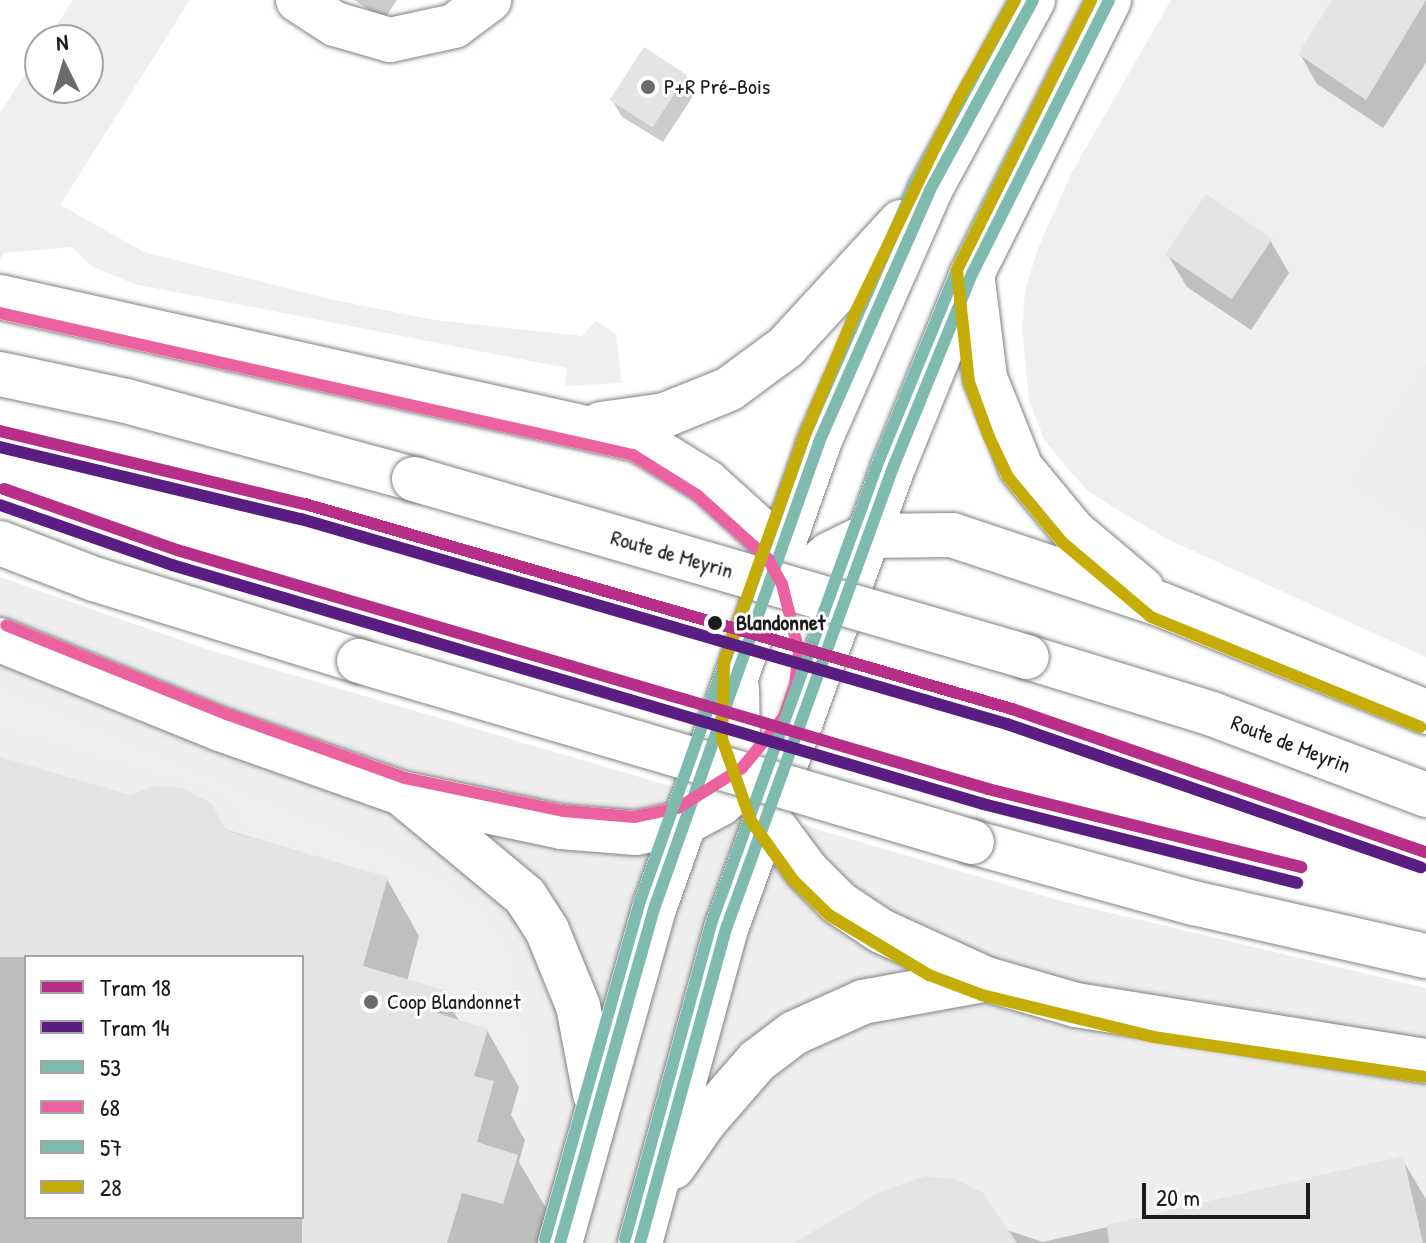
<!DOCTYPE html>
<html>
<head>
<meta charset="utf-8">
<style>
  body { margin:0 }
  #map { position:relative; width:1426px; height:1243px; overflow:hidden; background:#fff; font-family:"Patrick Hand",sans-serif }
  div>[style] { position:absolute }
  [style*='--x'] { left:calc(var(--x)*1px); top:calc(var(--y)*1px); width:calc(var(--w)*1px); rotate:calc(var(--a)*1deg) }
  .built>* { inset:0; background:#eee }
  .green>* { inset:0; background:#efefef }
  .shadow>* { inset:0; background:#0003 }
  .building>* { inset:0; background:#e4e4e4; transform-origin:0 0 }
  .roads { filter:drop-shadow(0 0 2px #828282) drop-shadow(0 0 2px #828282) }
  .minor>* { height:44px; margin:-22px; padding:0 22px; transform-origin:22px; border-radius:22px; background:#fff }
  .primary>* { height:44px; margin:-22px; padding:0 22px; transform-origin:22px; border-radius:22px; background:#fff }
  .bridges { filter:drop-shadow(0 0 2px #828282) drop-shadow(0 0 2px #828282) }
  .primary-bridge>* { height:44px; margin:-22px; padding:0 22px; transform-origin:22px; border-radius:22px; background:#fff }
  .bus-1>* { height:12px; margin:-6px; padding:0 6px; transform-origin:6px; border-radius:6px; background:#7ebaae }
  .bus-2>* { height:12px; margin:-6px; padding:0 6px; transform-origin:6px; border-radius:6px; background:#ec619f }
  .bus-3>* { height:12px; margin:-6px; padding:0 6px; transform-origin:6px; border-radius:6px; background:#7ebaae }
  .bus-4>* { height:12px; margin:-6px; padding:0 6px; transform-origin:6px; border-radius:6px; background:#c6ac07 }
  .tram-1>* { height:12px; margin:-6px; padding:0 6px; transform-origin:6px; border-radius:6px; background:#b82f89 }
  .tram-2>* { height:12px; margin:-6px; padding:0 6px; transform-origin:6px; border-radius:6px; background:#5a1e82 }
  .dots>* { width:22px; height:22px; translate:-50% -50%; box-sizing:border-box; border:4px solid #fff; border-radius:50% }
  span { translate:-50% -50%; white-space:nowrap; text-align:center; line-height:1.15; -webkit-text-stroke:6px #fff; paint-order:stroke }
  .poi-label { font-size:22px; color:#1c1c1c }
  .left { translate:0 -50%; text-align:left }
  .street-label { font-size:22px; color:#1c1c1c }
  .stop-label { font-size:22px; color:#1c1c1c; font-weight:700 }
  .legend { position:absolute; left:24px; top:955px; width:280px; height:264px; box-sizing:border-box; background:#fff; border:2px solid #a4a4a4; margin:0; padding:10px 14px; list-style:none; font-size:24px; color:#1c1c1c }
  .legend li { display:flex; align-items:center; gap:16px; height:40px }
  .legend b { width:40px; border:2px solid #a4a4a4 }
  .north { position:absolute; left:24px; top:24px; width:80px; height:80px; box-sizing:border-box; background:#fff; border:2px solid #a4a4a4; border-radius:50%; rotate:355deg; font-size:22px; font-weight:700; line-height:32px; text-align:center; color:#1c1c1c }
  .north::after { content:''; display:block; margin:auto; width:28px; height:36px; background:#6b6b6b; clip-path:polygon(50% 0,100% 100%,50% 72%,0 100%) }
  .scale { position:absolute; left:1142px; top:1183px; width:168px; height:36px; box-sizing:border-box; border:4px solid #1c1c1c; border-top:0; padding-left:10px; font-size:24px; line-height:28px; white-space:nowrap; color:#1c1c1c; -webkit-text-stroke:6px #fff; paint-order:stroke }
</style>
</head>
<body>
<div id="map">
  <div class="built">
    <div style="clip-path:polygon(1426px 362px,1426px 533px,1348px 483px)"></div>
    <div style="clip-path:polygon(evenodd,0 577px,215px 652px,1061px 901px,1426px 988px,1426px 1243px,0 1243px,0 577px,26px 957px,302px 957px,302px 1217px,26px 1217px,26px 957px)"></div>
  </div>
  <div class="green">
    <div style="clip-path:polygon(73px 0,190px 0,60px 205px,144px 252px,334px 300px,434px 320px,582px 336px,596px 321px,616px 334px,622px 383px,565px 386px,567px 368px,134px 284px,93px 267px,72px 247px,4px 253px,0 260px,0 113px,40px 51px,40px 88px,88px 88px,88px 40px,47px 40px)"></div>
    <div style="clip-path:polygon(1171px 0,1426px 0,1426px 362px,1348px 483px,1426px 533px,1426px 657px,1167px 539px,1118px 510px,1087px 490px,1062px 462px,1044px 439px,1029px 400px,1022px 330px,1025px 291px,1038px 248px,1072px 172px)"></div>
    <div style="clip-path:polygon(0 683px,433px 869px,487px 908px,512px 946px,535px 1064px,518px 1155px,477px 1142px,494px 1082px,474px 1075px,488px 1029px,437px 1013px,443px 989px,330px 957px,353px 867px,248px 835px,222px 797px,0 731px)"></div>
  </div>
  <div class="shadow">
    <div style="clip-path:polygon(354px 0,397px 0,384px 20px)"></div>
    <div style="clip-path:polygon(1335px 0,1426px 0,1426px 63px,1383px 128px,1317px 84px,1300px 54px)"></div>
    <div style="clip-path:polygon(686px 76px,695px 93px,663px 142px,622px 117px,612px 100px)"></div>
    <div style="clip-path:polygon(1270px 240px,1289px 273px,1251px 330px,1187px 287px,1167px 254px)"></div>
    <div style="clip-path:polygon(evenodd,0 760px,387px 879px,419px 936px,407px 981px,442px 991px,460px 1022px,487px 1030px,519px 1087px,511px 1115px,525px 1140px,519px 1162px,549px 1213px,540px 1243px,0 1243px,0 760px,26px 957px,302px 957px,302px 1217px,26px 1217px,26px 957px)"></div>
    <div style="clip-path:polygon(1402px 1159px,1426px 1199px,1426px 1243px,811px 1243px,1007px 1230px,1043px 1242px)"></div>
  </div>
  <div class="building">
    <div style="clip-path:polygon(1332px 0,1426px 0,1366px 100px,1298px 54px)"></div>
    <div style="left:644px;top:47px;width:51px;height:63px;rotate:33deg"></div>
    <div style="left:1206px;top:194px;width:80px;height:73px;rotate:34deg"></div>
    <div style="clip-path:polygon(0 757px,130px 795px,155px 786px,182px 788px,211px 803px,226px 830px,388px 877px,363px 966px,444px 990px,437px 1013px,488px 1029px,474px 1076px,494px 1081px,477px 1142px,518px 1155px,503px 1204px,462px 1193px,447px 1243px,302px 1243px,302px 957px,0 957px)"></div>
    <div style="clip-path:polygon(1403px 1156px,1423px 1243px,1109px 1243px,1107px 1225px)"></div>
    <div style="clip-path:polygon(925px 1176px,956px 1179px,983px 1193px,1017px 1243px,794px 1243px,880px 1192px)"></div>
  </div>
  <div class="roads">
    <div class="minor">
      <div style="--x:298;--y:0;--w:44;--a:33"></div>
      <div style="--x:335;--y:24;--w:57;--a:16.2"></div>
      <div style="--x:390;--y:40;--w:66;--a:-12.3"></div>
      <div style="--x:454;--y:26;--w:44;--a:-36.6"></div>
    </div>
    <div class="primary">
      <div style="--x:973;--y:281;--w:98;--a:82.9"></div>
      <div style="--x:985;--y:378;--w:97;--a:68.2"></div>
      <div style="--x:1021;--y:468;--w:83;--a:50.4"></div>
      <div style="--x:1074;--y:532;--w:89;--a:40"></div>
      <div style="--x:0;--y:297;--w:655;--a:12.61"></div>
      <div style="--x:639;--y:440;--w:80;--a:31.7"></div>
      <div style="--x:707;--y:482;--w:100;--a:42.2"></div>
      <div style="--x:781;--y:549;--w:24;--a:60"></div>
      <div style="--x:0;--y:374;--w:129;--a:12.1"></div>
      <div style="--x:126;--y:401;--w:298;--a:15.2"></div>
      <div style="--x:601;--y:424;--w:65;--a:-8"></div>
      <div style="--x:665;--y:415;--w:69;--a:-22.1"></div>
      <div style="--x:729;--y:389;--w:71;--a:-36.4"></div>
      <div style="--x:786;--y:347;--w:170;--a:-47.4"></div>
      <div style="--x:0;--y:543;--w:101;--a:21"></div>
      <div style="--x:94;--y:579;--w:277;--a:17.2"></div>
      <div style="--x:776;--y:598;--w:70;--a:-39.2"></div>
      <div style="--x:830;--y:554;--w:41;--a:-25.9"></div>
      <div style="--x:867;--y:536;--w:85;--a:-0.7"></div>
      <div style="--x:952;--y:535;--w:219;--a:18.4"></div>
      <div style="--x:1160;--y:604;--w:287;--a:22.1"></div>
      <div style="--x:0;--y:640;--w:237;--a:22"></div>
      <div style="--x:220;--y:729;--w:192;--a:19.5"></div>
      <div style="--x:401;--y:793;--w:164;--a:12"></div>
      <div style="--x:561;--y:827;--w:75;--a:4.6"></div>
      <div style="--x:636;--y:833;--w:49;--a:-11.8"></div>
      <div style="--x:684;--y:823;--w:41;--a:-27.8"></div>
      <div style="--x:720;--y:804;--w:70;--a:-40.3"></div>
      <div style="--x:1027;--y:657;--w:194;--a:17.1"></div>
      <div style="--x:1212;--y:714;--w:229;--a:20.7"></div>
      <div style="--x:737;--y:689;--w:47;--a:88.8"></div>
      <div style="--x:738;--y:736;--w:85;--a:70.7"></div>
      <div style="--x:766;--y:816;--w:69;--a:53.3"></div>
      <div style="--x:807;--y:871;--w:45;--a:45"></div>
      <div style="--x:839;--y:903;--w:50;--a:33.7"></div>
      <div style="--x:881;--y:931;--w:115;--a:24.6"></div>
      <div style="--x:986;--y:979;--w:94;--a:16.1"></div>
      <div style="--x:1076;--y:1005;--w:354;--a:9.1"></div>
      <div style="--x:406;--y:797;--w:155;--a:39.8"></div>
      <div style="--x:525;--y:896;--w:40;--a:57.1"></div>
      <div style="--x:547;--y:930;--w:82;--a:67.8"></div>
      <div style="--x:578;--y:1006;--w:90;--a:79.1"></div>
      <div style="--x:972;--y:842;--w:230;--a:15.4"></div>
      <div style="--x:1194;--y:903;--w:238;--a:12.9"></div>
      <div style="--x:673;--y:1167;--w:55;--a:-55.4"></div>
      <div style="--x:704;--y:1122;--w:81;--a:-49"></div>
      <div style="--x:757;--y:1061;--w:46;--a:-37.1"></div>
      <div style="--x:794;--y:1033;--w:76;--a:-24.2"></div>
      <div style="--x:863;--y:1002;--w:122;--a:-10.4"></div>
      <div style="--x:560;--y:1243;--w:350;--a:-74.3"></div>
      <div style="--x:655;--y:906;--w:492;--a:-70.5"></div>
      <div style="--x:819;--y:442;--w:275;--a:-66.2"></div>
      <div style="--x:930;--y:190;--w:216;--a:-61.5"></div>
      <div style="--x:640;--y:1243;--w:329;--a:-74.7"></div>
      <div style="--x:727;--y:926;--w:490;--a:-70.1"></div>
      <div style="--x:894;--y:465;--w:206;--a:-67.8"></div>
      <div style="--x:972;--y:274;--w:306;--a:-63.4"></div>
    </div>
  </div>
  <div class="bridges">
    <div class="primary-bridge">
      <div style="--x:414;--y:479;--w:638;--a:16.19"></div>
      <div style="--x:359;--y:661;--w:639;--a:16.45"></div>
    </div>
  </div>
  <div class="bus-1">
    <div style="--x:560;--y:1243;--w:350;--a:-74.3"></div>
    <div style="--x:655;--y:906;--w:492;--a:-70.5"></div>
    <div style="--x:819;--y:442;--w:275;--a:-66.2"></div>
    <div style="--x:930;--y:190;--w:216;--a:-61.5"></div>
    <div style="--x:640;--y:1243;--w:329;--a:-74.7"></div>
    <div style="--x:727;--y:926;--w:490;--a:-70.1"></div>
    <div style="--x:894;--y:465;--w:206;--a:-67.8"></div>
    <div style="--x:972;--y:274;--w:306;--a:-63.4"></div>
  </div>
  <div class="bus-2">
    <div style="--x:0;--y:313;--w:649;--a:12.64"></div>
    <div style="--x:633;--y:455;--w:75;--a:32"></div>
    <div style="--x:697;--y:495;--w:96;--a:42"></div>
    <div style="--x:768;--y:559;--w:29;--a:61"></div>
    <div style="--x:782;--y:584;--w:70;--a:76"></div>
    <div style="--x:799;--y:652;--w:33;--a:97"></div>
    <div style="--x:795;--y:685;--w:34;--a:109"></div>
    <div style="--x:784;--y:717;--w:66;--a:129.5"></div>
    <div style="--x:742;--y:768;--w:75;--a:148"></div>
    <div style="--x:678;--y:808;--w:44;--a:168.2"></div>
    <div style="--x:635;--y:817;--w:72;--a:-175.2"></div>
    <div style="--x:563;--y:811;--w:161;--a:-168.2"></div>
    <div style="--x:405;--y:778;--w:190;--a:-160.3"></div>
    <div style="--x:226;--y:714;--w:237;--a:-158"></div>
  </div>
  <div class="bus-3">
    <div style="--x:545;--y:1239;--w:351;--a:-74.3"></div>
    <div style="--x:640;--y:901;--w:492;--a:-70.5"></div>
    <div style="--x:804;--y:437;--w:276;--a:-66.3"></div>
    <div style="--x:915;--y:184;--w:209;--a:-61.5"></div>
    <div style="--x:625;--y:1239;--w:330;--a:-74.7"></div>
    <div style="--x:712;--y:921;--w:490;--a:-70.1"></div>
    <div style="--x:879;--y:460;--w:209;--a:-67.7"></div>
    <div style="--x:958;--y:267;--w:298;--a:-63.5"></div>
  </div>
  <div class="bus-4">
    <div style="--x:1015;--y:0;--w:113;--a:119.7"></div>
    <div style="--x:959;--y:98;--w:239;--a:115.8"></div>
    <div style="--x:855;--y:313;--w:134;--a:112.4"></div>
    <div style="--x:804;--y:437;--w:239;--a:109.6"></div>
    <div style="--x:724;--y:662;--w:77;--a:91.5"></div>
    <div style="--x:722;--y:739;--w:87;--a:70.5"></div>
    <div style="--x:751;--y:821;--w:74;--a:54.4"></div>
    <div style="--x:794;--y:881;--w:49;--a:44.2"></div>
    <div style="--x:829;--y:915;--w:117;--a:31"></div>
    <div style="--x:929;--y:975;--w:57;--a:20.7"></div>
    <div style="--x:982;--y:995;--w:177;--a:13.7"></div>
    <div style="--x:1154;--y:1037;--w:273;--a:8.4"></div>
    <div style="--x:1091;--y:0;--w:301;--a:116.4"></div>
    <div style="--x:957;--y:270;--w:113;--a:83.9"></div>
    <div style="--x:969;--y:382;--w:59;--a:70"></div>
    <div style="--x:989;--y:437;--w:44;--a:64.6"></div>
    <div style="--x:1008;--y:477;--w:85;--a:50.3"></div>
    <div style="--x:1062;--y:542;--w:116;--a:40.1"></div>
    <div style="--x:1151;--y:617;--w:291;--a:22.2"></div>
  </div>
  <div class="tram-1">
    <div style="--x:0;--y:431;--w:314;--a:13.5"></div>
    <div style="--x:305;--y:504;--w:736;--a:16.17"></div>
    <div style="--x:1012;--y:709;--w:438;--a:19.1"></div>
    <div style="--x:4;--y:489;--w:183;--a:19.4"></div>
    <div style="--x:177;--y:550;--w:845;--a:16.42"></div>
    <div style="--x:988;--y:789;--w:323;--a:14"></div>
  </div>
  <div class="tram-2">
    <div style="--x:0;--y:447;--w:309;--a:13.5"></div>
    <div style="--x:301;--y:519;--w:735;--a:16.19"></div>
    <div style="--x:1007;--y:724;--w:438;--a:19.1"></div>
    <div style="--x:0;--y:505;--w:182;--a:19.2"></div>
    <div style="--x:172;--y:565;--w:845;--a:16.42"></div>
    <div style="--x:983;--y:804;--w:324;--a:14.1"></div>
  </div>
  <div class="dots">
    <div style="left:648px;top:87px;background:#6b6b6b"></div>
    <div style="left:715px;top:623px;background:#1c1c1c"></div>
    <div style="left:371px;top:1002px;background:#6b6b6b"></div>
  </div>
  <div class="poi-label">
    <span class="left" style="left:664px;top:87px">P+R Pré-Bois</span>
    <span class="left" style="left:387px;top:1002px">Coop Blandonnet</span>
  </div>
  <div class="street-label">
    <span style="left:672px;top:554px;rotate:16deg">Route de Meyrin</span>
    <span style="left:1291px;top:744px;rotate:21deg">Route de Meyrin</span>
  </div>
  <div class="stop-label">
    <span class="left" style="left:736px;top:623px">Blandonnet</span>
  </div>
  <ul class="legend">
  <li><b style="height:10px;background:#b82f89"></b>Tram 18</li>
  <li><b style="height:10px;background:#5a1e82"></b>Tram 14</li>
  <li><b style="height:10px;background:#7ebaae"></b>53</li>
  <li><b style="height:10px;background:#ec619f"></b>68</li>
  <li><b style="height:10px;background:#7ebaae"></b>57</li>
  <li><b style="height:10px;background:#c6ac07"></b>28</li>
  </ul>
  <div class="north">N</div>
  <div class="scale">20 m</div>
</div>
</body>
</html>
